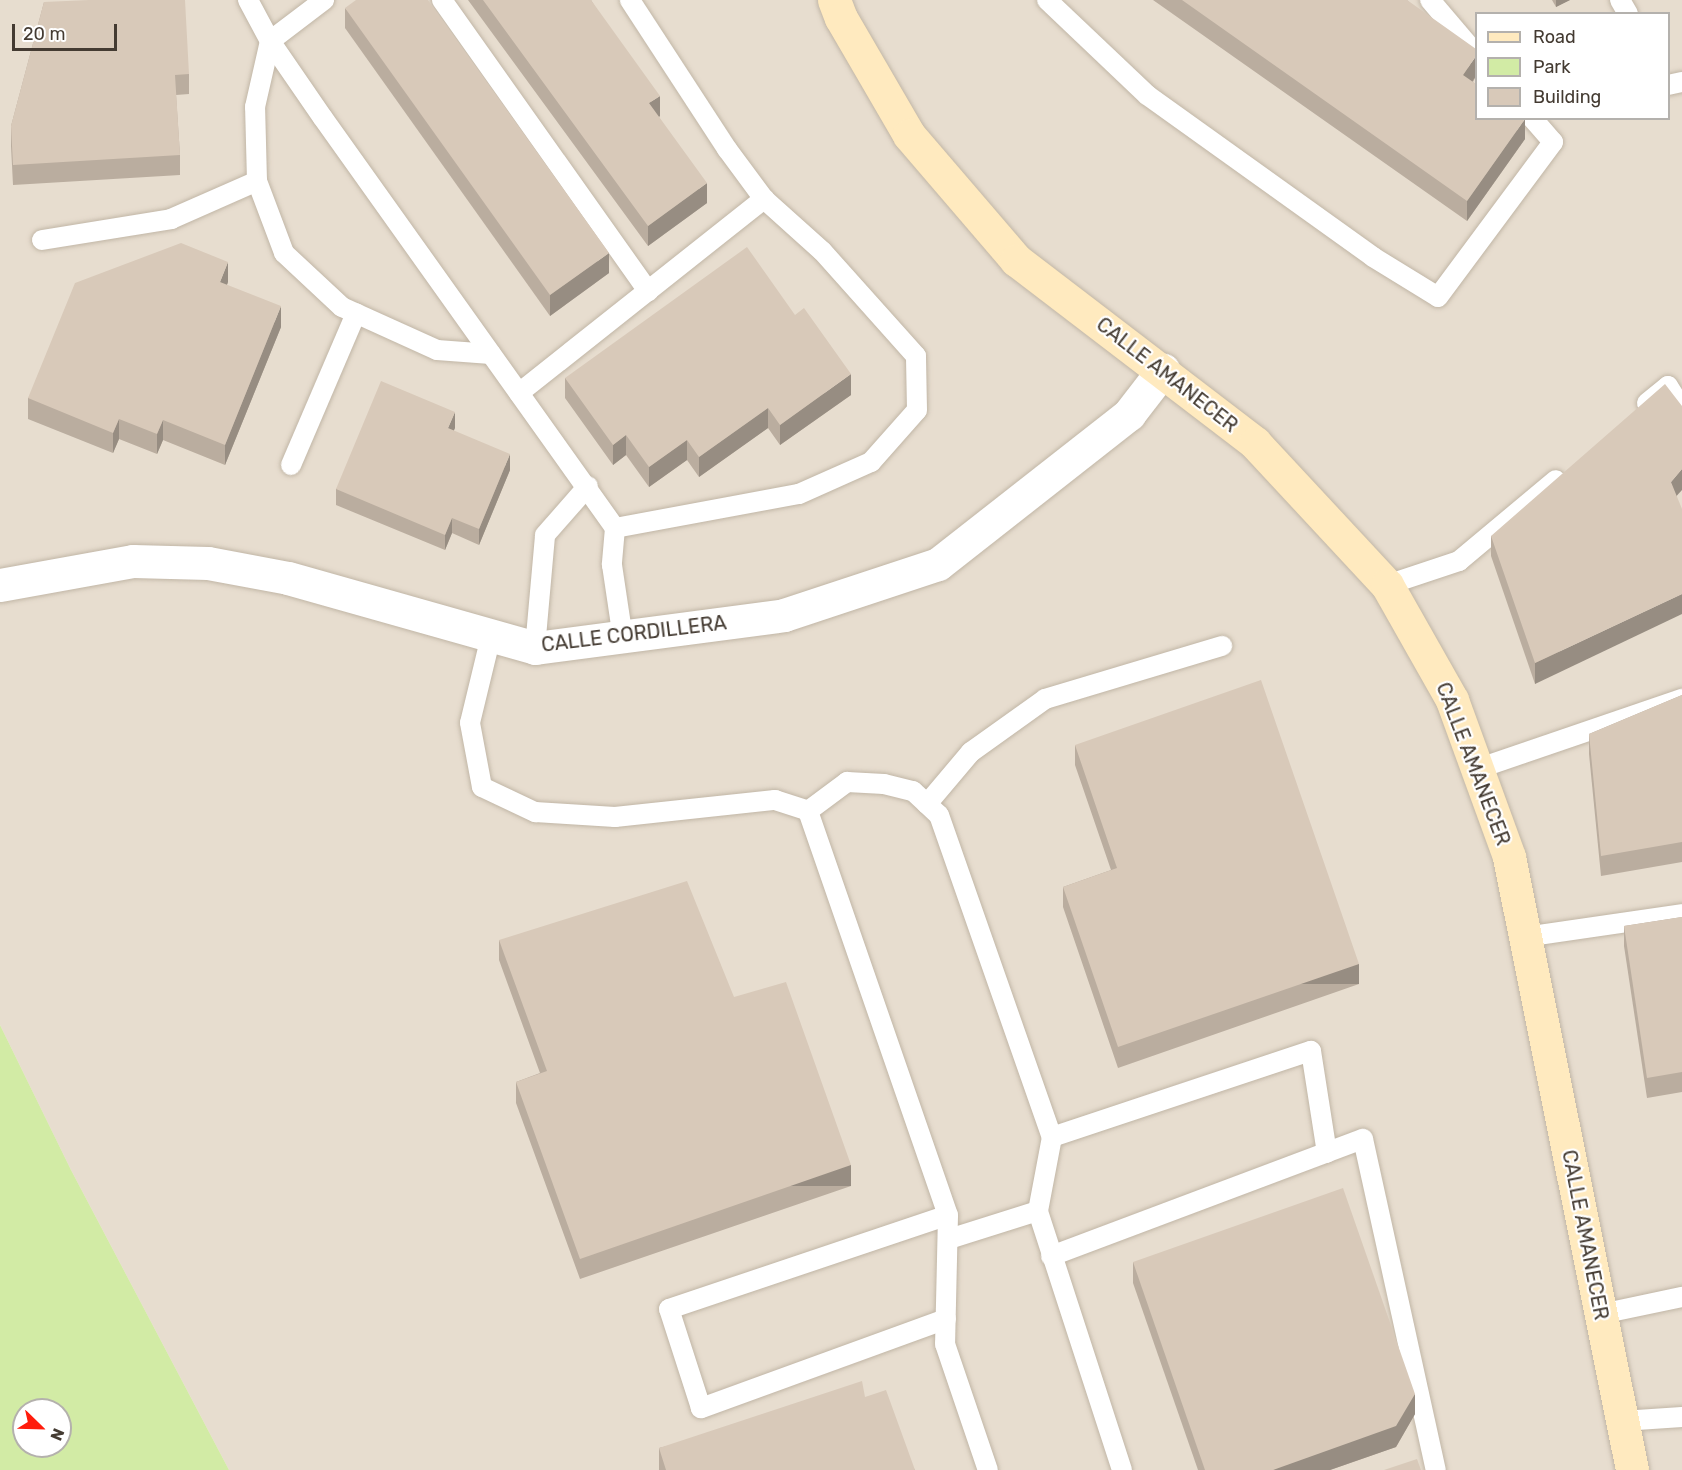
<!DOCTYPE html>
<html>
<head>
<meta charset="utf-8">
<style>
  body { margin:0 }
  #map { position:relative; width:1682px; height:1470px; overflow:hidden; background:#f3ece1; font-family:Rubik,sans-serif }
  div>[style] { position:absolute }
  [style*='--x'] { left:calc(var(--x)*1px); top:calc(var(--y)*1px); width:calc(var(--w)*1px); rotate:calc(var(--a)*1deg) }
  .residential>* { inset:0; background:#e7ddcf }
  .green>* { inset:0; background:#d2eba5 }
  .roads { filter:drop-shadow(0 0 2px #c1b6a6) drop-shadow(0 0 2px #c1b6a6) }
  .lane>* { height:20px; margin:-10px; padding:0 10px; transform-origin:10px; border-radius:10px; background:#fff }
  .street>* { height:33px; margin:-16.5px; padding:0 16.5px; transform-origin:16.5px; border-radius:16.5px; background:#fff }
  .secondary>* { height:33px; margin:-16.5px; padding:0 16.5px; transform-origin:16.5px; border-radius:16.5px; background:#ffeabf }
  .wall>* { inset:0; background:#baad9f }
  .shaded-wall>* { inset:0; background:#978d82; transform-origin:0 0 }
  .building>* { inset:0; background:#d8c9b9 }
  span { translate:-50% -50%; white-space:nowrap; text-align:center; line-height:1.15; -webkit-text-stroke:4.5px #fff; paint-order:stroke }
  .street-label { font-size:20px; color:#443b32 }
  .legend { position:absolute; left:1475px; top:12px; width:195px; height:108px; box-sizing:border-box; background:#fff; border:2px solid #b4b1ad; margin:0; padding:8px 10px; list-style:none; font-size:18px; color:#443b32 }
  .legend li { display:flex; align-items:center; gap:12px; height:30px }
  .legend b { width:30px; border:2px solid #b4b1ad }
  .north { position:absolute; left:12px; top:1398px; width:60px; height:60px; box-sizing:border-box; background:#fff; border:2px solid #b4b1ad; border-radius:50%; rotate:113deg; font-size:16px; font-weight:700; line-height:24px; text-align:center; color:#443b32 }
  .north::after { content:''; display:block; margin:auto; width:21px; height:27px; background:#ff1c0c; clip-path:polygon(50% 0,100% 100%,50% 72%,0 100%) }
  .scale { position:absolute; left:12px; top:24px; width:105px; height:27px; box-sizing:border-box; border:3px solid #443b32; border-top:0; padding-left:8px; font-size:18px; line-height:21px; white-space:nowrap; color:#443b32; -webkit-text-stroke:4px #fff; paint-order:stroke }
</style>
</head>
<body>
<div id="map">
  <div class="residential">
    <div style="clip-path:polygon(evenodd,0 0,1682px 0,1682px 1470px,229px 1470px,71px 1170px,0 1025px,0 0,1476px 14px,1668px 14px,1668px 118px,1476px 118px,1476px 14px)"></div>
  </div>
  <div class="green">
    <div style="clip-path:polygon(evenodd,0 1025px,71px 1170px,229px 1470px,0 1470px,0 1025px,24px 1410px,60px 1410px,60px 1446px,24px 1446px,24px 1410px)"></div>
  </div>
  <div class="roads">
    <div class="lane">
      <div style="--x:248;--y:0;--w:47;--a:61.8"></div>
      <div style="--x:270;--y:41;--w:93;--a:55.5"></div>
      <div style="--x:323;--y:118;--w:503;--a:54.54"></div>
      <div style="--x:615;--y:528;--w:37;--a:95"></div>
      <div style="--x:612;--y:565;--w:75;--a:81.5"></div>
      <div style="--x:442;--y:0;--w:357;--a:54.7"></div>
      <div style="--x:1047;--y:0;--w:138;--a:43.5"></div>
      <div style="--x:1147;--y:95;--w:278;--a:35.6"></div>
      <div style="--x:1373;--y:257;--w:76;--a:31.6"></div>
      <div style="--x:1438;--y:297;--w:193;--a:-53.4"></div>
      <div style="--x:1553;--y:142;--w:32;--a:-131"></div>
      <div style="--x:1430;--y:0;--w:71;--a:49.6"></div>
      <div style="--x:1620;--y:0;--w:16;--a:60"></div>
      <div style="--x:1668;--y:85;--w:14;--a:-12"></div>
      <div style="--x:257;--y:181;--w:77;--a:69.4"></div>
      <div style="--x:284;--y:253;--w:79;--a:43"></div>
      <div style="--x:342;--y:307;--w:104;--a:24.4"></div>
      <div style="--x:437;--y:350;--w:54;--a:4.2"></div>
      <div style="--x:42;--y:240;--w:131;--a:-9.2"></div>
      <div style="--x:171;--y:219;--w:94;--a:-23.8"></div>
      <div style="--x:257;--y:181;--w:74;--a:-91.5"></div>
      <div style="--x:255;--y:107;--w:68;--a:-77.2"></div>
      <div style="--x:270;--y:41;--w:68;--a:-37.2"></div>
      <div style="--x:519;--y:393;--w:313;--a:-38.4"></div>
      <div style="--x:1647;--y:403;--w:27;--a:-39"></div>
      <div style="--x:1668;--y:386;--w:26;--a:58"></div>
      <div style="--x:291;--y:465;--w:165;--a:-66.8"></div>
      <div style="--x:615;--y:528;--w:187;--a:-10.5"></div>
      <div style="--x:799;--y:494;--w:79;--a:-24"></div>
      <div style="--x:871;--y:462;--w:69;--a:-48.5"></div>
      <div style="--x:917;--y:410;--w:54;--a:-91.1"></div>
      <div style="--x:916;--y:356;--w:141;--a:-131.8"></div>
      <div style="--x:822;--y:251;--w:78;--a:-138.1"></div>
      <div style="--x:764;--y:199;--w:62;--a:-126.5"></div>
      <div style="--x:727;--y:149;--w:178;--a:-123.1"></div>
      <div style="--x:1387;--y:585;--w:76;--a:-18.4"></div>
      <div style="--x:1459;--y:561;--w:126;--a:-39.9"></div>
      <div style="--x:491;--y:636;--w:89;--a:103.6"></div>
      <div style="--x:470;--y:723;--w:65;--a:79.4"></div>
      <div style="--x:482;--y:787;--w:59;--a:25.3"></div>
      <div style="--x:535;--y:812;--w:80;--a:3.6"></div>
      <div style="--x:615;--y:817;--w:161;--a:-6.1"></div>
      <div style="--x:775;--y:800;--w:35;--a:18"></div>
      <div style="--x:808;--y:811;--w:428;--a:70.9"></div>
      <div style="--x:948;--y:1215;--w:129;--a:91.3"></div>
      <div style="--x:945;--y:1344;--w:133;--a:71.2"></div>
      <div style="--x:535;--y:648;--w:113;--a:-84.9"></div>
      <div style="--x:545;--y:535;--w:65;--a:-48.7"></div>
      <div style="--x:1477;--y:769;--w:217;--a:-18.9"></div>
      <div style="--x:927;--y:804;--w:68;--a:-49.8"></div>
      <div style="--x:971;--y:752;--w:91;--a:-35.6"></div>
      <div style="--x:1045;--y:699;--w:185;--a:-16.7"></div>
      <div style="--x:808;--y:811;--w:49;--a:-36.6"></div>
      <div style="--x:847;--y:782;--w:37;--a:3"></div>
      <div style="--x:884;--y:784;--w:30;--a:14"></div>
      <div style="--x:913;--y:791;--w:35;--a:43"></div>
      <div style="--x:939;--y:815;--w:341;--a:70.7"></div>
      <div style="--x:1525;--y:937;--w:159;--a:-8.3"></div>
      <div style="--x:949;--y:1239;--w:93;--a:-17.5"></div>
      <div style="--x:1051;--y:1256;--w:333;--a:-20.6"></div>
      <div style="--x:1363;--y:1139;--w:339;--a:77.6"></div>
      <div style="--x:1601;--y:1314;--w:83;--a:-11.9"></div>
      <div style="--x:946;--y:1319;--w:261;--a:160"></div>
      <div style="--x:701;--y:1408;--w:104;--a:-107.9"></div>
      <div style="--x:669;--y:1309;--w:294;--a:-18.6"></div>
      <div style="--x:1622;--y:1421;--w:60;--a:-3.8"></div>
      <div style="--x:1122;--y:1470;--w:272;--a:-108"></div>
      <div style="--x:1038;--y:1211;--w:75;--a:-79.3"></div>
      <div style="--x:1052;--y:1137;--w:273;--a:-18.4"></div>
      <div style="--x:1311;--y:1051;--w:103;--a:81.1"></div>
    </div>
    <div class="street">
      <div style="--x:0;--y:585;--w:135;--a:-10.2"></div>
      <div style="--x:133;--y:561;--w:75;--a:1.5"></div>
      <div style="--x:208;--y:563;--w:81;--a:10.6"></div>
      <div style="--x:288;--y:578;--w:257;--a:15.8"></div>
      <div style="--x:535;--y:648;--w:251;--a:-7.5"></div>
      <div style="--x:784;--y:615;--w:162;--a:-18.3"></div>
      <div style="--x:938;--y:564;--w:243;--a:-38.1"></div>
      <div style="--x:1129;--y:414;--w:56;--a:-52.3"></div>
    </div>
    <div class="secondary">
      <div style="--x:834;--y:0;--w:19;--a:69"></div>
      <div style="--x:841;--y:18;--w:135;--a:59.8"></div>
      <div style="--x:909;--y:135;--w:165;--a:49.4"></div>
      <div style="--x:1016;--y:260;--w:301;--a:37.4"></div>
      <div style="--x:1255;--y:443;--w:194;--a:47.1"></div>
      <div style="--x:1387;--y:585;--w:132;--a:60.5"></div>
      <div style="--x:1452;--y:700;--w:167;--a:70"></div>
      <div style="--x:1509;--y:857;--w:625;--a:78.65"></div>
    </div>
  </div>
  <div class="wall">
    <div style="clip-path:polygon(468px 0,591px 0,660px 116px,659px 117px,707px 203px,648px 246px)"></div>
    <div style="clip-path:polygon(1153px 0,1407px 0,1476px 76px,1473px 82px,1525px 139px,1467px 221px)"></div>
    <div style="clip-path:polygon(1552px 0,1570px 0,1556px 7px)"></div>
    <div style="clip-path:polygon(44px 2px,189px 74px,189px 94px,176px 95px,180px 155px,180px 175px,13px 185px,11px 146px,11px 126px)"></div>
    <div style="clip-path:polygon(345px 8px,609px 273px,550px 316px,345px 28px)"></div>
    <div style="clip-path:polygon(228px 282px,227px 285px,281px 327px,225px 465px,163px 440px,157px 454px,119px 439px,113px 453px,28px 419px,28px 398px)"></div>
    <div style="clip-path:polygon(565px 378px,851px 395px,780px 445px,768px 428px,699px 477px,687px 460px,649px 487px,626px 455px,613px 465px,565px 398px)"></div>
    <div style="clip-path:polygon(455px 428px,453px 431px,510px 470px,479px 545px,452px 533px,445px 550px,336px 505px,336px 489px)"></div>
    <div style="clip-path:polygon(1677px 496px,1535px 684px,1491px 556px,1491px 536px)"></div>
    <div style="clip-path:polygon(1682px 695px,1682px 862px,1601px 876px,1589px 754px,1589px 734px)"></div>
    <div style="clip-path:polygon(1075px 745px,1359px 984px,1118px 1068px,1063px 907px,1063px 887px,1111px 870px,1075px 765px)"></div>
    <div style="clip-path:polygon(1682px 917px,1682px 1092px,1647px 1098px,1624px 946px,1624px 926px)"></div>
    <div style="clip-path:polygon(499px 940px,734px 997px,851px 1186px,580px 1279px,516px 1103px,516px 1082px,540px 1073px,499px 960px)"></div>
    <div style="clip-path:polygon(1133px 1262px,1415px 1414px,1396px 1447px,1330px 1470px,1198px 1470px,1133px 1283px)"></div>
    <div style="clip-path:polygon(865px 1397px,915px 1470px,659px 1470px,659px 1448px)"></div>
  </div>
  <div class="shaded-wall">
    <div style="clip-path:polygon(1556px 0,1570px 0,1556px 7px)"></div>
    <div style="clip-path:polygon(1476px 56px,1476px 76px,1463px 95px,1463px 75px)"></div>
    <div style="clip-path:polygon(660px 96px,660px 116px,649px 124px,649px 103px)"></div>
    <div style="clip-path:polygon(1525px 119px,1525px 139px,1467px 221px,1467px 201px)"></div>
    <div style="clip-path:polygon(707px 183px,707px 203px,648px 246px,648px 226px)"></div>
    <div style="clip-path:polygon(609px 253px,609px 273px,550px 316px,550px 295px)"></div>
    <div style="clip-path:polygon(228px 262px,228px 282px,220px 302px,220px 282px)"></div>
    <div style="clip-path:polygon(281px 306px,281px 327px,225px 465px,225px 445px)"></div>
    <div style="clip-path:polygon(851px 374px,851px 395px,780px 445px,780px 425px)"></div>
    <div style="clip-path:polygon(768px 408px,768px 428px,699px 477px,699px 457px)"></div>
    <div style="clip-path:polygon(455px 412px,455px 428px,448px 444px,448px 428px)"></div>
    <div style="clip-path:polygon(119px 419px,119px 439px,113px 453px,113px 433px)"></div>
    <div style="clip-path:polygon(163px 420px,163px 440px,157px 454px,157px 434px)"></div>
    <div style="clip-path:polygon(626px 435px,626px 455px,613px 465px,613px 445px)"></div>
    <div style="clip-path:polygon(687px 440px,687px 460px,649px 487px,649px 467px)"></div>
    <div style="clip-path:polygon(510px 454px,510px 470px,479px 545px,479px 529px)"></div>
    <div style="clip-path:polygon(1682px 469px,1682px 490px,1671px 502px,1671px 482px)"></div>
    <div style="clip-path:polygon(452px 518px,452px 533px,445px 550px,445px 535px)"></div>
    <div style="clip-path:polygon(1682px 594px,1682px 614px,1535px 684px,1535px 663px)"></div>
    <div style="left:1359px;top:964px;width:20px;height:255px;rotate:90deg"></div>
    <div style="left:851px;top:1165px;width:21px;height:287px;rotate:90deg"></div>
    <div style="clip-path:polygon(1415px 1394px,1415px 1414px,1396px 1447px,1330px 1470px,1273px 1470px)"></div>
  </div>
  <div class="building">
    <div style="clip-path:polygon(89px 0,185px 0,189px 74px,175px 75px,180px 155px,13px 165px,11px 126px,44px 2px)"></div>
    <div style="clip-path:polygon(356px 0,428px 0,609px 253px,550px 295px,345px 8px)"></div>
    <div style="clip-path:polygon(483px 0,591px 0,660px 96px,649px 103px,707px 183px,648px 226px)"></div>
    <div style="clip-path:polygon(1182px 0,1407px 0,1476px 49px,1476px 56px,1463px 75px,1476px 84px,1476px 118px,1525px 119px,1467px 201px)"></div>
    <div style="clip-path:polygon(181px 243px,228px 262px,220px 282px,281px 306px,225px 445px,163px 420px,157px 434px,119px 419px,113px 433px,28px 398px,75px 283px)"></div>
    <div style="clip-path:polygon(747px 247px,795px 315px,804px 308px,851px 374px,780px 425px,768px 408px,699px 457px,687px 440px,649px 467px,626px 435px,613px 445px,565px 378px)"></div>
    <div style="clip-path:polygon(381px 381px,455px 412px,448px 428px,510px 454px,479px 529px,452px 518px,445px 535px,336px 489px)"></div>
    <div style="clip-path:polygon(1665px 384px,1682px 406px,1682px 469px,1671px 482px,1682px 509px,1682px 594px,1535px 663px,1491px 536px)"></div>
    <div style="clip-path:polygon(1261px 680px,1359px 964px,1118px 1047px,1063px 887px,1117px 868px,1075px 745px)"></div>
    <div style="clip-path:polygon(1682px 695px,1682px 842px,1601px 856px,1589px 734px)"></div>
    <div style="clip-path:polygon(687px 881px,734px 997px,786px 982px,851px 1165px,580px 1259px,516px 1082px,547px 1071px,499px 940px)"></div>
    <div style="clip-path:polygon(1682px 917px,1682px 1072px,1647px 1078px,1624px 926px)"></div>
    <div style="clip-path:polygon(1343px 1188px,1415px 1394px,1396px 1426px,1273px 1470px,1205px 1470px,1133px 1262px)"></div>
    <div style="clip-path:polygon(862px 1381px,865px 1397px,886px 1390px,915px 1470px,666px 1470px,659px 1448px)"></div>
    <div style="clip-path:polygon(1417px 1459px,1421px 1470px,1384px 1470px)"></div>
  </div>
  <div class="street-label">
    <span style="left:1167px;top:375px;rotate:38deg">CALLE AMANECER</span>
    <span style="left:634px;top:634px;rotate:-7deg">CALLE CORDILLERA</span>
    <span style="left:1473px;top:764px;rotate:69deg">CALLE AMANECER</span>
    <span style="left:1585px;top:1235px;rotate:79deg">CALLE AMANECER</span>
  </div>
  <ul class="legend">
  <li><b style="height:8px;background:#ffeabf"></b>Road</li>
  <li><b style="height:16px;background:#d2eba5"></b>Park</li>
  <li><b style="height:16px;background:#d8c9b9"></b>Building</li>
  </ul>
  <div class="north">N</div>
  <div class="scale">20 m</div>
</div>
</body>
</html>
